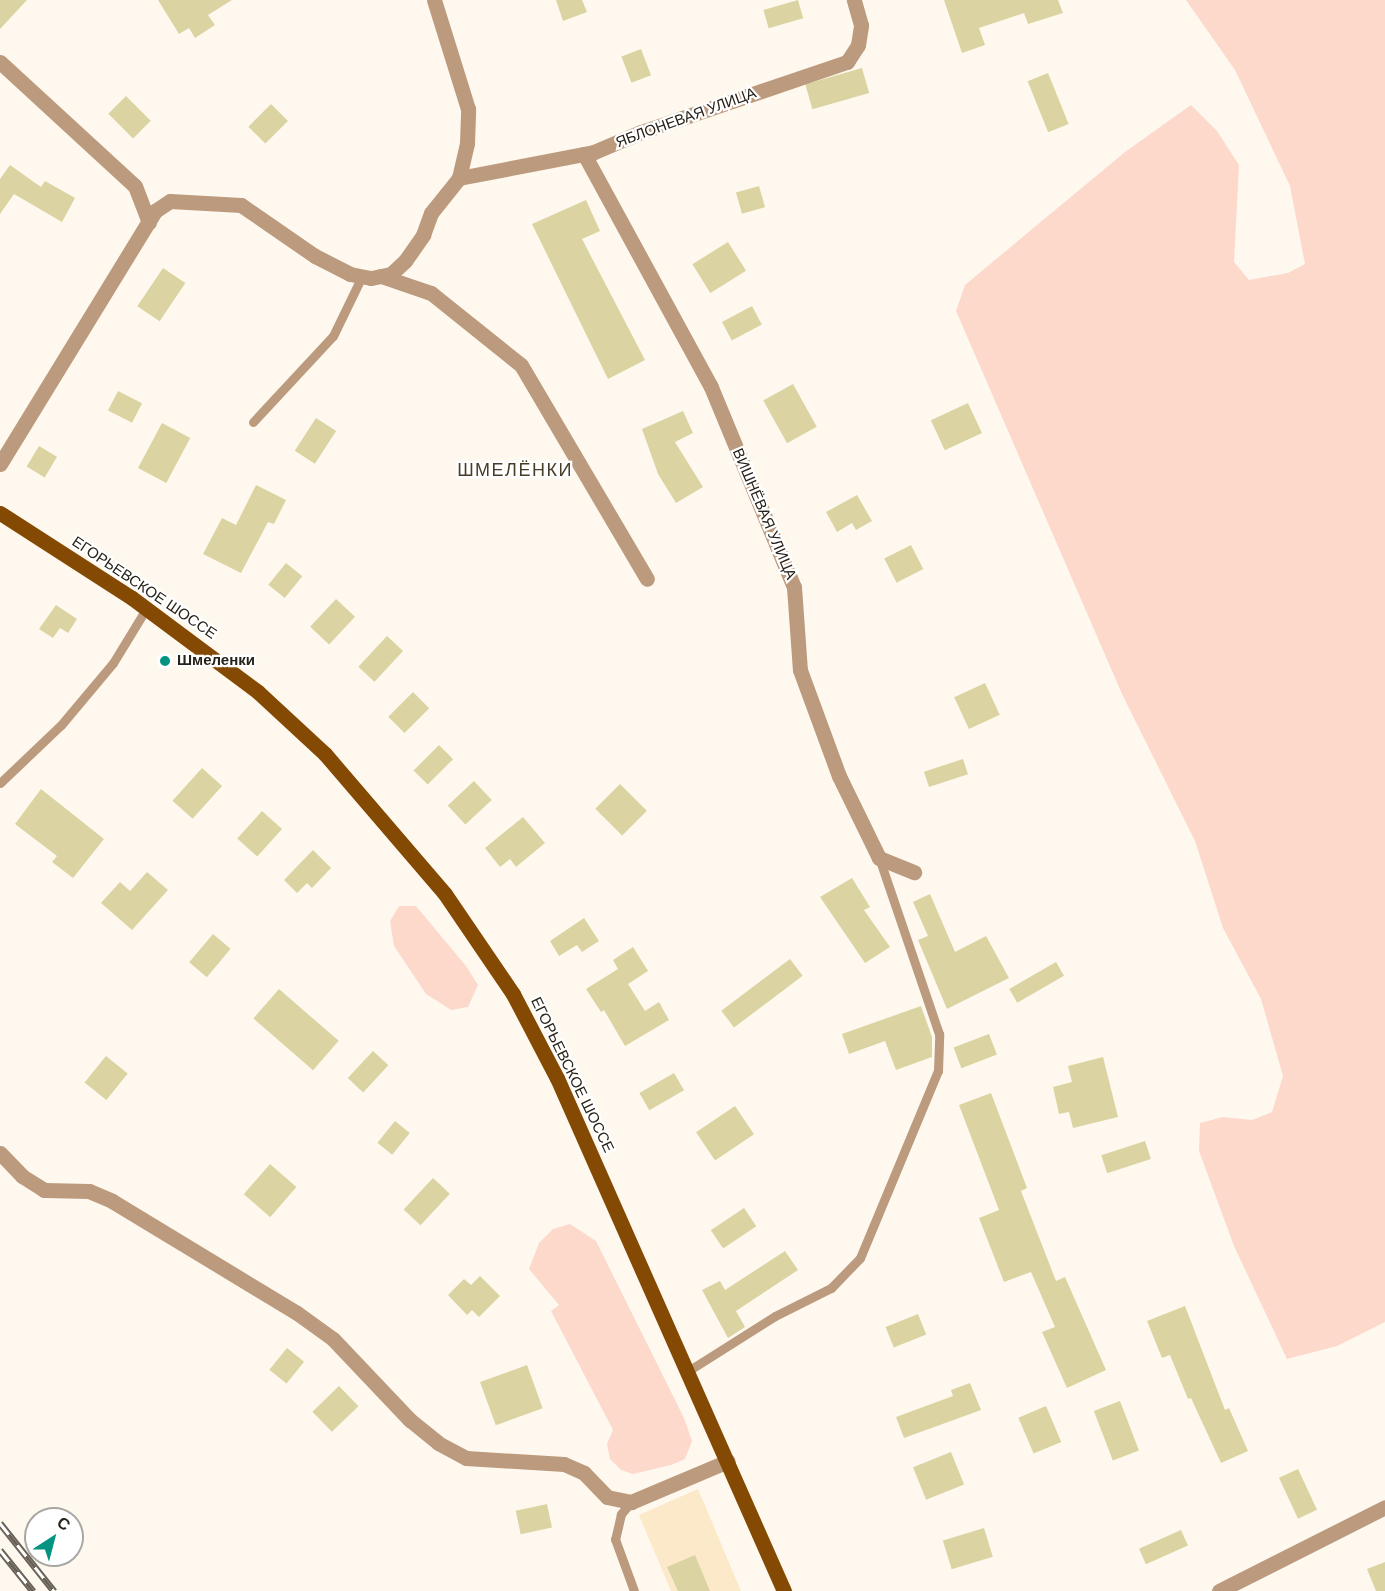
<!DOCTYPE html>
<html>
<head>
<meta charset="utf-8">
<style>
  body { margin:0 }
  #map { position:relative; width:1385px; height:1591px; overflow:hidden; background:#fef8ee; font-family:"DM Sans",sans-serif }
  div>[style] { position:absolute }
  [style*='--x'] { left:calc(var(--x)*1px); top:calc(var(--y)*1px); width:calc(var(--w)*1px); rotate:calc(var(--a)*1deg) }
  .built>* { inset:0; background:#fce9c9 }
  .green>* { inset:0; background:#fdd9cc }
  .building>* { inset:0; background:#dbd4a2; transform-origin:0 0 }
  .lane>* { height:9px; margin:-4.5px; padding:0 4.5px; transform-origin:4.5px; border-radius:4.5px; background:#bc9a7e }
  .street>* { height:15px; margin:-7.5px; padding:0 7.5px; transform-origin:7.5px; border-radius:7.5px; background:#bc9a7e }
  .primary>* { height:15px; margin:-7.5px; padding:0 7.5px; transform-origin:7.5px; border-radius:7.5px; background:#844a03 }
  .rail>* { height:7px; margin-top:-3.5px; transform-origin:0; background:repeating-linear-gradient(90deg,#fff 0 14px,#676158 0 28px); box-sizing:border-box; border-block:2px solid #676158 }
  .dots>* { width:16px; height:16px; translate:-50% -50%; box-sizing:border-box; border:3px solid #fff; border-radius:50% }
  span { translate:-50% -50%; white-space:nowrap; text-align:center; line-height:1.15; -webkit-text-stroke:4.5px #fff; paint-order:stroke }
  .street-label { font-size:15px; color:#272219 }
  .poi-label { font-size:15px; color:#272219; font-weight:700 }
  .left { translate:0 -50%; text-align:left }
  .quarter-label { font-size:18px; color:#483d28; letter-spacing:1.5px }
  .north { position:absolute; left:24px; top:1507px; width:60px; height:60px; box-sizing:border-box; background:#fff; border:2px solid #a9a7a3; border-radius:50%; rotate:36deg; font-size:16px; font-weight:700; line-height:24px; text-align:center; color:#272219 }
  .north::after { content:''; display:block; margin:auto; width:21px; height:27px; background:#039481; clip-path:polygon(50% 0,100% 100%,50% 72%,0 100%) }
</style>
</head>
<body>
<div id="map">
  <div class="built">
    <div style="clip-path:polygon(698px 1489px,741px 1591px,671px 1591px,639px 1515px)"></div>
  </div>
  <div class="green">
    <div style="clip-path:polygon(1186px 0,1385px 0,1385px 1322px,1337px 1346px,1287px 1359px,1234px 1246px,1199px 1151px,1200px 1123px,1223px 1117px,1252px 1120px,1272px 1112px,1283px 1076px,1261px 999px,1223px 928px,1195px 841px,1122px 694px,956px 311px,965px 285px,1125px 152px,1191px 105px,1217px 131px,1239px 165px,1234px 262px,1249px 280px,1288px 273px,1305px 264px,1290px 186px,1235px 70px)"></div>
    <div style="clip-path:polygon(399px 906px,416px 906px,466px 966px,478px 985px,468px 1007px,451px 1010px,426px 994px,394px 946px,390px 921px)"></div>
    <div style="clip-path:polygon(570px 1224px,596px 1241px,684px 1418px,692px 1441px,685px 1459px,671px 1465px,633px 1474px,621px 1470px,610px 1459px,607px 1444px,613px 1430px,551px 1311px,559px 1305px,529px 1269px,539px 1243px,553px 1229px)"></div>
  </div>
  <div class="building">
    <div style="clip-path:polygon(0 0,27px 0,0 29px)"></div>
    <div style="clip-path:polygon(158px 0,232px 0,208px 15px,215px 25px,195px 38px,189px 28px,179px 34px)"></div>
    <div style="clip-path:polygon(556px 0,582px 0,587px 12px,563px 21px)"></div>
    <div style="left:798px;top:0;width:19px;height:36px;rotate:74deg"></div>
    <div style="clip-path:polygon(944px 0,1058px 0,1063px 13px,1028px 24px,1024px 13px,979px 28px,985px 45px,962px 53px)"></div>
    <div style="left:641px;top:49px;width:28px;height:21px;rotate:69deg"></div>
    <div style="left:862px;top:68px;width:26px;height:59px;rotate:74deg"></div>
    <div style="left:1048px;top:73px;width:55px;height:22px;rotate:68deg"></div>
    <div style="left:126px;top:96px;width:35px;height:25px;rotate:45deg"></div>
    <div style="left:271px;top:104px;width:24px;height:32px;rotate:45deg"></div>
    <div style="clip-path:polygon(10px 165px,41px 187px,45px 181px,75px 198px,62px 222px,14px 194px,0 214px,0 179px)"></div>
    <div style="left:759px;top:186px;width:22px;height:24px;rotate:74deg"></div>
    <div style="clip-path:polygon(586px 200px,600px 231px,582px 239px,645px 360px,608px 379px,532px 224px)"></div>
    <div style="left:728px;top:242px;width:34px;height:42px;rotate:58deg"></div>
    <div style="left:163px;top:268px;width:27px;height:46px;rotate:34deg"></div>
    <div style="left:752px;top:306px;width:21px;height:34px;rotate:62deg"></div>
    <div style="left:793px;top:384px;width:49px;height:34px;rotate:61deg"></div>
    <div style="left:118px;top:391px;width:27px;height:22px;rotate:27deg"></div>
    <div style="left:968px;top:403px;width:33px;height:41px;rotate:65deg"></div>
    <div style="clip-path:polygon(683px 411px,693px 433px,675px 442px,703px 487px,676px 503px,658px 474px,642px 429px)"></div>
    <div style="left:316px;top:418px;width:24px;height:39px;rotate:33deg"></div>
    <div style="left:162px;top:423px;width:32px;height:51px;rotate:28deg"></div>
    <div style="left:39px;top:446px;width:21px;height:24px;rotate:31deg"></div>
    <div style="clip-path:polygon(256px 485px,286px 500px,274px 524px,268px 522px,241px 573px,203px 554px,222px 518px,236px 525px)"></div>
    <div style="clip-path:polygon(857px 495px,872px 521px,856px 530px,852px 523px,837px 532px,826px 512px)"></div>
    <div style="left:911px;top:545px;width:27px;height:30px;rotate:63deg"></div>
    <div style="left:286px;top:563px;width:21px;height:28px;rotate:39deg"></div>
    <div style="left:336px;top:599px;width:26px;height:38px;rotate:43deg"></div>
    <div style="clip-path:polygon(56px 605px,77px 619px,68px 633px,60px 628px,53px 638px,39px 629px)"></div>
    <div style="left:387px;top:636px;width:22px;height:42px;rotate:43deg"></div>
    <div style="left:985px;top:683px;width:35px;height:34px;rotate:65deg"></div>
    <div style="left:413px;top:692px;width:23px;height:35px;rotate:45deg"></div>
    <div style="left:439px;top:745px;width:20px;height:36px;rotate:45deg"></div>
    <div style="left:963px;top:759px;width:16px;height:41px;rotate:72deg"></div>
    <div style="left:202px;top:768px;width:27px;height:44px;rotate:42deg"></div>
    <div style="left:474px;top:781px;width:26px;height:36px;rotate:47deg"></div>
    <div style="left:620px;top:784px;width:38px;height:35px;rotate:45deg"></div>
    <div style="clip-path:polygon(41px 789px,104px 839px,73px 878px,52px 862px,57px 856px,15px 824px)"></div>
    <div style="left:262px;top:811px;width:27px;height:37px;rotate:42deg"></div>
    <div style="clip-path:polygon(523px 817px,545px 843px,516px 867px,510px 859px,500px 867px,485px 848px)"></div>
    <div style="clip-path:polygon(313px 850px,331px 868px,312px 888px,307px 883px,297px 893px,284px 880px)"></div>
    <div style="clip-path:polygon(147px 872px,168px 890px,132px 930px,101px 903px,120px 882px,130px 891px)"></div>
    <div style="clip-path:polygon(852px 878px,870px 907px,864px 910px,890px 947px,865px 963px,820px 897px)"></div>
    <div style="clip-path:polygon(930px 894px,955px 952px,986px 936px,1009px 978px,947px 1009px,918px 940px,928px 936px,913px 902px)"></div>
    <div style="clip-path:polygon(584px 918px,599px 941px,582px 952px,577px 945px,559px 956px,550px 941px)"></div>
    <div style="left:213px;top:934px;width:23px;height:37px;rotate:40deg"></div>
    <div style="clip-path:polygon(633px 947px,648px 971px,628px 984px,645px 1011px,659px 1002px,669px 1020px,625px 1046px,604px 1010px,601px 1012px,586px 989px,618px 969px,613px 960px)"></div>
    <div style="left:790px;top:959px;width:21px;height:86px;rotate:53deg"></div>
    <div style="left:1056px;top:962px;width:16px;height:54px;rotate:60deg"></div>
    <div style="left:279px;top:989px;width:79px;height:39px;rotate:41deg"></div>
    <div style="clip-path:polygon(921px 1006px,932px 1037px,932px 1057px,896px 1070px,885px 1041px,849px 1054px,842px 1034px)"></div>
    <div style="left:989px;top:1034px;width:22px;height:38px;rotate:69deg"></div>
    <div style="left:373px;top:1051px;width:21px;height:37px;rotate:43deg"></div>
    <div style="left:106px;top:1056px;width:28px;height:34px;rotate:39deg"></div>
    <div style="clip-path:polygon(1103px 1057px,1118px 1117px,1073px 1128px,1069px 1112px,1059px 1114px,1053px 1087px,1072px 1082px,1068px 1066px)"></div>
    <div style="left:674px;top:1073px;width:20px;height:40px;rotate:60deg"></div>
    <div style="clip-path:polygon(991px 1093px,1027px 1188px,1021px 1191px,1056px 1281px,1065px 1277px,1106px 1370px,1067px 1388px,1042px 1332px,1055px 1327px,1031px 1272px,1004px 1282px,979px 1218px,999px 1210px,959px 1105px)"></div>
    <div style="left:735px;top:1106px;width:34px;height:47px;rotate:56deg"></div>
    <div style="left:395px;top:1121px;width:19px;height:28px;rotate:39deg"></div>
    <div style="left:1145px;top:1141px;width:19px;height:46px;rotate:72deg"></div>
    <div style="left:270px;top:1164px;width:35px;height:40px;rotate:41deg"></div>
    <div style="left:433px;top:1178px;width:23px;height:43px;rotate:43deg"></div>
    <div style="left:744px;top:1208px;width:22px;height:40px;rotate:56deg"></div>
    <div style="clip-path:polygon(785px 1251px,798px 1270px,736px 1311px,745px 1327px,728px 1338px,702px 1290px,720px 1281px,725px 1290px)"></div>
    <div style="clip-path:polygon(480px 1276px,500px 1296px,479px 1317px,472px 1310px,467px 1315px,448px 1295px,464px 1279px,471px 1285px)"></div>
    <div style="clip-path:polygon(1185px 1306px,1225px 1410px,1229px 1408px,1248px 1451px,1221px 1463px,1191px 1398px,1188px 1399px,1170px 1355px,1162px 1358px,1147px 1321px)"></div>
    <div style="left:918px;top:1314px;width:22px;height:35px;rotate:68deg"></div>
    <div style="left:287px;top:1348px;width:22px;height:28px;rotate:39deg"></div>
    <div style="left:527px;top:1365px;width:46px;height:50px;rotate:70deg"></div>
    <div style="clip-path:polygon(970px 1383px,981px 1410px,904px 1438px,896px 1417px,953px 1396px,951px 1390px)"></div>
    <div style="left:339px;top:1386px;width:28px;height:37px;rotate:46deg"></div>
    <div style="left:1120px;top:1401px;width:53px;height:28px;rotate:69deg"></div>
    <div style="left:1046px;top:1406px;width:39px;height:30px;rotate:67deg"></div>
    <div style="left:951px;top:1452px;width:35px;height:41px;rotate:68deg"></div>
    <div style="left:1298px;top:1469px;width:45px;height:21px;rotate:65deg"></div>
    <div style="left:547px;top:1504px;width:24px;height:32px;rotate:78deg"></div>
    <div style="left:984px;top:1528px;width:30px;height:43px;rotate:73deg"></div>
    <div style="left:1181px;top:1530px;width:17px;height:46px;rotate:66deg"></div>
    <div style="clip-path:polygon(695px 1555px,710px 1591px,678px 1591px,667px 1567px)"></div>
    <div style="clip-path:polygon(1385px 1562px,1385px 1591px,1376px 1591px,1367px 1569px)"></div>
  </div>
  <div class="lane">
    <div style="--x:253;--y:422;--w:117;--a:-47.1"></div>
    <div style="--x:333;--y:336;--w:67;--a:-64.2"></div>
    <div style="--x:0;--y:783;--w:84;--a:-43.6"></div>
    <div style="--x:61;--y:725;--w:81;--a:-50"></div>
    <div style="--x:113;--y:663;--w:63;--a:-58.6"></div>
    <div style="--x:688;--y:1371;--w:103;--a:-32.3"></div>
    <div style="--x:775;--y:1316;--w:63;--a:-26.6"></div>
    <div style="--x:831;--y:1288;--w:42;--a:-46"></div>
    <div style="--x:860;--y:1258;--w:203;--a:-67.4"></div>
    <div style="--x:938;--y:1071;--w:37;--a:-88"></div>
    <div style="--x:939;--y:1034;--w:186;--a:-108.8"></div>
    <div style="--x:631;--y:1502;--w:16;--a:130"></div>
    <div style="--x:621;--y:1514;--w:26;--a:103"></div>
    <div style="--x:615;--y:1539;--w:55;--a:69.9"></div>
  </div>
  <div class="street">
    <div style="--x:0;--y:62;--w:183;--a:42.6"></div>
    <div style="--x:135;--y:186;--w:39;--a:69"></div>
    <div style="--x:584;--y:154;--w:265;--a:61.4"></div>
    <div style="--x:711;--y:387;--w:217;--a:67.5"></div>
    <div style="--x:794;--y:587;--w:83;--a:85.9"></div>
    <div style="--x:800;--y:670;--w:113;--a:69.8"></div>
    <div style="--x:839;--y:776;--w:91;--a:64"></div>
    <div style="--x:879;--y:858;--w:38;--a:22"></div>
    <div style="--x:459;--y:178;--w:137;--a:-10.9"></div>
    <div style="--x:594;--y:152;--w:51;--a:-23.1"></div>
    <div style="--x:641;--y:132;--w:218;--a:-18.8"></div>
    <div style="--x:847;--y:62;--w:20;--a:-57"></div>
    <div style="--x:858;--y:45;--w:20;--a:-81"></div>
    <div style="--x:861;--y:25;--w:26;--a:-106"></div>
    <div style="--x:381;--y:276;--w:53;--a:18.8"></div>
    <div style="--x:431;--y:293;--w:115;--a:38.7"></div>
    <div style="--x:521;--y:365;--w:248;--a:59.5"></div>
    <div style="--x:0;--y:464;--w:297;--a:-58.5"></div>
    <div style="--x:155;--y:211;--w:18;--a:-34"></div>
    <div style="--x:170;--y:201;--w:71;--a:3.2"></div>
    <div style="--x:241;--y:205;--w:90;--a:34.6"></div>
    <div style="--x:315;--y:256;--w:39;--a:27"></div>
    <div style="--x:350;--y:274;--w:21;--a:11"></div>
    <div style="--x:371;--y:278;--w:20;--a:-11"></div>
    <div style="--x:391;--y:274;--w:19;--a:-43"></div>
    <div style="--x:405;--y:261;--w:32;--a:-55"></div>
    <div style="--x:423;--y:235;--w:23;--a:-70"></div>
    <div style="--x:431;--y:213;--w:45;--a:-51.3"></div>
    <div style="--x:459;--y:178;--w:36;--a:-77"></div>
    <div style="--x:467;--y:143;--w:34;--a:-88"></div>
    <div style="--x:468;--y:109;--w:114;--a:-107.3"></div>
    <div style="--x:0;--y:1153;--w:32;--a:46"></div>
    <div style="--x:22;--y:1176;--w:26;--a:32"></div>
    <div style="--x:44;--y:1190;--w:45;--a:1.3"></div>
    <div style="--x:89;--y:1191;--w:25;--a:23"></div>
    <div style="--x:112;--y:1201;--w:216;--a:31.2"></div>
    <div style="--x:297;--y:1313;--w:44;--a:35.8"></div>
    <div style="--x:333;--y:1339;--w:112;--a:46.5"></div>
    <div style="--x:410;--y:1420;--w:36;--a:39"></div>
    <div style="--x:438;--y:1443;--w:32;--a:28"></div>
    <div style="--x:466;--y:1458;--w:98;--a:3.5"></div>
    <div style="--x:564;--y:1464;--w:22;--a:24"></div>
    <div style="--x:584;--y:1473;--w:33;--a:46"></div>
    <div style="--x:607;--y:1497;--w:25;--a:12"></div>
    <div style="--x:631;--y:1502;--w:105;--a:-22.9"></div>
    <div style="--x:1219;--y:1591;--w:186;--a:-26.8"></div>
  </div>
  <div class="primary">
    <div style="--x:0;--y:513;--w:157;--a:32.8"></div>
    <div style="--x:132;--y:598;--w:157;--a:36.7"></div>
    <div style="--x:258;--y:692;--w:91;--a:42.8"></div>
    <div style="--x:325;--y:754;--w:184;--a:49.4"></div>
    <div style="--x:445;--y:894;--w:121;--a:55.8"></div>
    <div style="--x:513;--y:994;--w:95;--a:62.4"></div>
    <div style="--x:557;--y:1078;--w:561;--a:66.13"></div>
  </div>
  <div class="rail">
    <div style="--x:0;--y:1523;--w:87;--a:51.5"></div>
    <div style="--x:0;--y:1550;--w:53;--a:51.2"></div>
  </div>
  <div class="dots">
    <div style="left:165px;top:661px;background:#039481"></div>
  </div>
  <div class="street-label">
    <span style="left:686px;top:118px;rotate:-20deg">ЯБЛОНЕВАЯ УЛИЦА</span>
    <span style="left:764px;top:514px;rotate:67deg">ВИШНЁВАЯ УЛИЦА</span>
    <span style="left:144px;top:588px;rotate:34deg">ЕГОРЬЕВСКОЕ ШОССЕ</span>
    <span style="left:572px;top:1075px;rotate:64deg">ЕГОРЬЕВСКОЕ ШОССЕ</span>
  </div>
  <div class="poi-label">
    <span class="left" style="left:177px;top:661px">Шмеленки</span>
  </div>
  <div class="quarter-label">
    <span style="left:515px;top:470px">ШМЕЛЁНКИ</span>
  </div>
  <div class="north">С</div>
</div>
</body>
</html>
